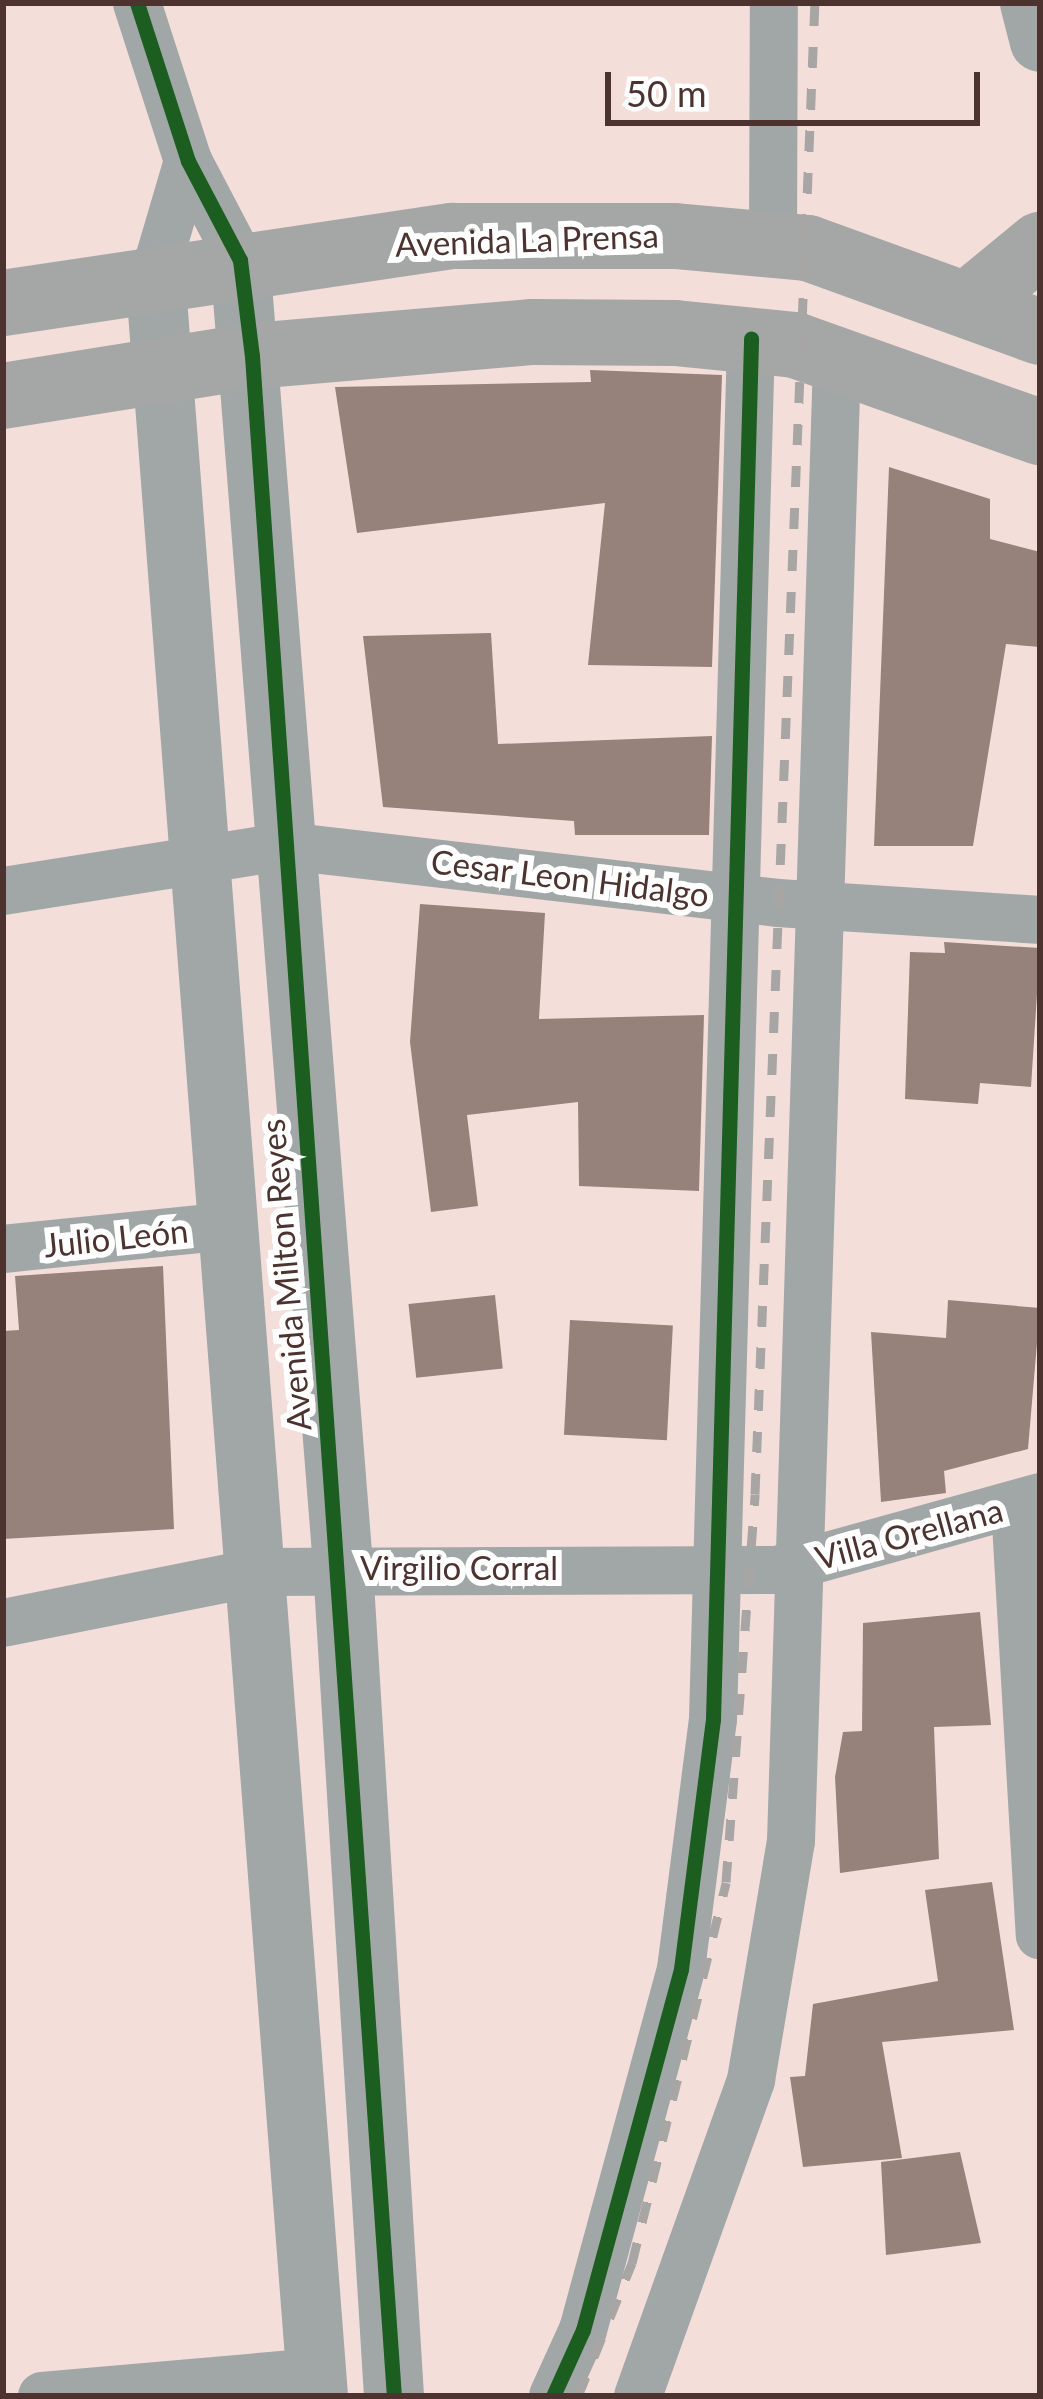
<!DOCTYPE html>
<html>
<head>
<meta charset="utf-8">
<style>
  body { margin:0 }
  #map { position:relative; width:1043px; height:2399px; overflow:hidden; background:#f4deda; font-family:Lato,sans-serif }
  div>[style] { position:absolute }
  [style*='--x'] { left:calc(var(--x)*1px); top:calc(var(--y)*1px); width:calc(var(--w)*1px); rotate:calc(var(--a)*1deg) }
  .building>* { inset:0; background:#96827a; transform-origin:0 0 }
  .minor>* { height:48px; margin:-24px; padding:0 24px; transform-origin:24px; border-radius:24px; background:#a1a7a7 }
  .tertiary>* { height:60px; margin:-30px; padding:0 30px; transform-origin:30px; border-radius:30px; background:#a1a7a7 }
  .primary>* { height:66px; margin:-33px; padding:0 33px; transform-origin:33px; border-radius:33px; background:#a5a7a6 }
  .rail>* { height:9px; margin-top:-4.5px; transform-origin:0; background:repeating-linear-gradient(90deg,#a8a6a5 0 21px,transparent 0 42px) }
  .cycleway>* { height:15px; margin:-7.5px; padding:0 7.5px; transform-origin:7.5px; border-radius:7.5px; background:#1b5e20 }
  span { translate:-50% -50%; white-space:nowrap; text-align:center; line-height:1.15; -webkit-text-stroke:12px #fff; paint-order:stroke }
  .street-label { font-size:33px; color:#4c332f }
  .frame { position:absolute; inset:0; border:6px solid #4c332f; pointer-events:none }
  .scale { position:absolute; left:605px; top:72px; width:375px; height:54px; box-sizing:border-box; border:6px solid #4c332f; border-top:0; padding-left:15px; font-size:36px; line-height:42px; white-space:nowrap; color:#4c332f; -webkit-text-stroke:9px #fff; paint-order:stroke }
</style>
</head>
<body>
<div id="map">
  <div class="building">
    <div style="clip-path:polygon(590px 370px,722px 375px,712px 667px,588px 665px,605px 503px,357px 533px,335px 387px,591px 382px)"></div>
    <div style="clip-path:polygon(889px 467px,990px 499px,990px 539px,1040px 552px,1040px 647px,1006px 644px,973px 846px,874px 846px)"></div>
    <div style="clip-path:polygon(491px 633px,498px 744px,712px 736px,709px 835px,575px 835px,574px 821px,383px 807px,363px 636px)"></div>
    <div style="clip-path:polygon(420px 904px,545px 913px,539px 1019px,704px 1015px,699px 1191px,579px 1186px,578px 1102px,467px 1115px,478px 1206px,431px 1212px,410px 1042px)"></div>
    <div style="clip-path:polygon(944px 942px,1040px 948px,1031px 1087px,980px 1083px,978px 1104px,905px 1099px,910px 952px,945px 953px)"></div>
    <div style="clip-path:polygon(163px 1266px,174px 1529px,3px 1539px,3px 1331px,19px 1330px,15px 1276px)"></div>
    <div style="left:495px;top:1295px;width:74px;height:87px;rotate:84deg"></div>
    <div style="clip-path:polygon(948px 1300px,1040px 1308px,1028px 1449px,944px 1471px,946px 1493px,881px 1502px,871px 1332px,946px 1338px)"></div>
    <div style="left:570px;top:1320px;width:103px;height:115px;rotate:3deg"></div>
    <div style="clip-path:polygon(980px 1612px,991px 1725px,934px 1727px,939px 1859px,840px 1873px,835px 1777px,843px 1732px,862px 1731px,863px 1623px)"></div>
    <div style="clip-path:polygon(992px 1882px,1014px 2030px,882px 2042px,902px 2158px,803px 2167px,790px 2077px,805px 2076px,813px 2004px,938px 1981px,925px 1890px)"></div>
    <div style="clip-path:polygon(960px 2152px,981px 2243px,886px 2255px,881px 2162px)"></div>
  </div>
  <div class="minor">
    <div style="--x:137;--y:3;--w:166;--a:72.1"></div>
    <div style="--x:188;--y:161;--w:112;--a:62.3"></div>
    <div style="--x:773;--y:245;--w:242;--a:-89.8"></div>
    <div style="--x:155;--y:273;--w:117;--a:-73.6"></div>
    <div style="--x:3;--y:891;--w:287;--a:-9"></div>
    <div style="--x:286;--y:846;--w:495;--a:6.6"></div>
    <div style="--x:778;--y:903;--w:263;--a:3.7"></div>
    <div style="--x:3;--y:1249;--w:226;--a:-5.8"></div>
    <div style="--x:1015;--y:1506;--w:430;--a:86.7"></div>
    <div style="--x:3;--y:1623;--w:260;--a:-11.3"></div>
    <div style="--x:258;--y:1572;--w:519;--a:-0.22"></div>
    <div style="--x:777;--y:1570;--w:273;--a:-15.5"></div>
    <div style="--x:42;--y:2396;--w:275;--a:-5"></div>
    <div style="--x:553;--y:2396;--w:72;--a:-65.6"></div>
    <div style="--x:583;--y:2330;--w:374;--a:-74.8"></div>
    <div style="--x:681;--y:1969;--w:252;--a:-82.7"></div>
    <div style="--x:713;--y:1719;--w:1381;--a:-88.42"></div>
    <div style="--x:638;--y:2396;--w:336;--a:-70.3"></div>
    <div style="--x:751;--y:2080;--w:242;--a:-80.5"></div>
    <div style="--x:791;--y:1841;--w:1484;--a:-88.22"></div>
  </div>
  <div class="tertiary">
    <div style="--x:1030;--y:3;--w:40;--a:75.6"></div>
    <div style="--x:240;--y:260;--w:1311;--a:85.49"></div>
    <div style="--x:343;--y:1567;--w:831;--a:86.48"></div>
    <div style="--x:155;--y:273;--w:2129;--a:85.61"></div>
  </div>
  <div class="primary">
    <div style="--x:973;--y:300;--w:87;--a:-39.4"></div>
    <div style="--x:3;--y:303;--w:455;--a:-8.5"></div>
    <div style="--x:453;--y:236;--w:222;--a:0"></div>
    <div style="--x:675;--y:236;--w:134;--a:5.2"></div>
    <div style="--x:808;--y:248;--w:247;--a:19.9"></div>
    <div style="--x:3;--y:396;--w:252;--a:-9.1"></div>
    <div style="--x:252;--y:356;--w:282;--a:-4.9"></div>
    <div style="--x:533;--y:332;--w:142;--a:0.4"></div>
    <div style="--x:675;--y:333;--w:121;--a:5.7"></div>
    <div style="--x:795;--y:345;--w:260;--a:19.6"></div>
  </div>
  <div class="rail">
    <div style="--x:578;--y:2396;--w:144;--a:-67.9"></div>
    <div style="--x:632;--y:2263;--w:392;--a:-76.1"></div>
    <div style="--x:726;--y:1882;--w:389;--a:-85.7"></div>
    <div style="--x:755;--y:1494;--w:1492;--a:-87.7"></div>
  </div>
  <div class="cycleway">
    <div style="--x:137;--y:3;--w:166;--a:72.1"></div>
    <div style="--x:188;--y:161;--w:112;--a:62.3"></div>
    <div style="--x:240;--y:260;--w:97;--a:82.9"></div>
    <div style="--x:252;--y:356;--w:2045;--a:86.02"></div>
    <div style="--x:553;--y:2396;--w:72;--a:-65.6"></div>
    <div style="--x:583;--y:2330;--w:374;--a:-74.8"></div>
    <div style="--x:681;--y:1969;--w:252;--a:-82.7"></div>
    <div style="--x:713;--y:1719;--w:1381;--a:-88.42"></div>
  </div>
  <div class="street-label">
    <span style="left:527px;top:240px;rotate:-2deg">Avenida La Prensa</span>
    <span style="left:570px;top:878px;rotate:7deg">Cesar Leon Hidalgo</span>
    <span style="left:116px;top:1238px;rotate:-6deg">Julio León</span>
    <span style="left:286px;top:1275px;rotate:-95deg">Avenida Milton Reyes</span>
    <span style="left:909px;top:1534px;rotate:-15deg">Villa Orellana</span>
    <span style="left:459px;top:1568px">Virgilio Corral</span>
  </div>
  <div class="frame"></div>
  <div class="scale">50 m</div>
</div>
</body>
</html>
